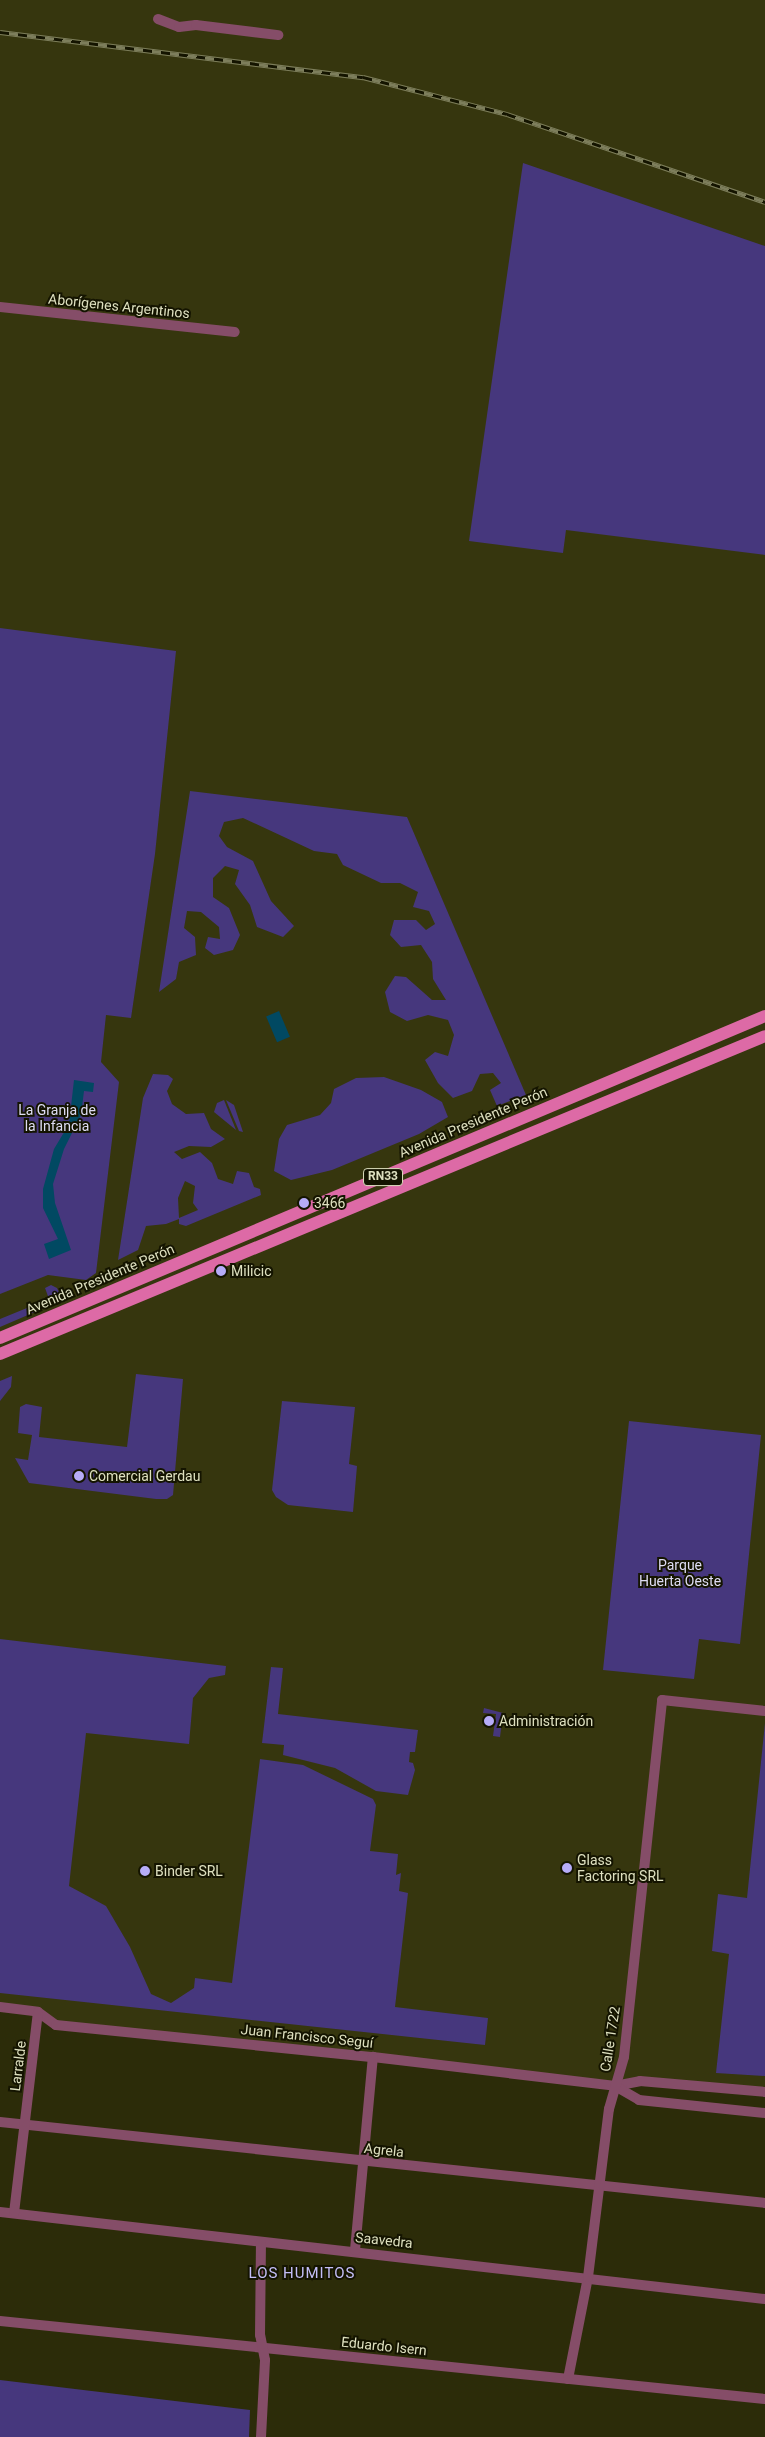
<!DOCTYPE html>
<html>
<head>
<meta charset="utf-8">
<style>
  body { margin:0 }
  #map { position:relative; width:765px; height:2437px; overflow:hidden; background:#2c2c09; font-family:Roboto,sans-serif }
  div>[style] { position:absolute }
  [style*='--x'] { left:calc(var(--x)*1px); top:calc(var(--y)*1px); width:calc(var(--w)*1px); rotate:calc(var(--a)*1deg) }
  .built>* { inset:0; background:#36360e }
  .green>* { inset:0; background:#46377d }
  .water>* { inset:0; background:#014962; transform-origin:0 0 }
  .minor>* { height:10px; margin:-5px; padding:0 5px; transform-origin:5px; border-radius:5px; background:#854d68 }
  .major>* { height:12px; margin:-6px; padding:0 6px; transform-origin:6px; border-radius:6px; background:#dd6aa6 }
  .rail>* { height:5px; margin-top:-2.5px; transform-origin:0; background:repeating-linear-gradient(90deg,#141400 0 9px,#7d7e5c 0 18px); box-sizing:border-box; border-block:1px solid #7d7e5c }
  .dots>* { width:14px; height:14px; translate:-50% -50%; box-sizing:border-box; border:2px solid #141400; border-radius:50% }
  span { translate:-50% -50%; white-space:nowrap; text-align:center; line-height:1.15; -webkit-text-stroke:4px #141400; paint-order:stroke }
  .shield-label span { padding:1px 4px; background:#141400; border:1px solid; border-radius:4px; -webkit-text-stroke-width:0 }
  .shield-label { font-size:12px; color:#dee0bf; font-weight:700 }
  .street-label { font-size:14px; color:#dee0bf }
  .park-label { font-size:14px; color:#dfddf4 }
  .poi-label { font-size:14px; color:#dee0bf }
  .left { translate:0 -50%; text-align:left }
  .neighbourhood-label { font-size:15px; color:#c4bef7; letter-spacing:1px }
</style>
</head>
<body>
<div id="map">
  <div class="built">
    <div style="clip-path:polygon(0 0,765px 0,765px 2092px,640px 2081px,615px 2086px,56px 2025px,38px 2012px,0 2007px)"></div>
  </div>
  <div class="green">
    <div style="clip-path:polygon(523px 163px,765px 246px,765px 555px,566px 530px,563px 553px,469px 541px)"></div>
    <div style="clip-path:polygon(0 628px,176px 651px,155px 854px,131px 1018px,106px 1015px,101px 1062px,119px 1082px,96px 1273px,86px 1280px,48px 1275px,0 1294px)"></div>
    <div style="clip-path:polygon(190px 791px,407px 817px,526px 1095px,497px 1106px,490px 1090px,501px 1083px,493px 1073px,480px 1074px,472px 1091px,453px 1098px,438px 1083px,425px 1060px,435px 1052px,448px 1056px,454px 1035px,448px 1020px,428px 1015px,407px 1021px,390px 1012px,385px 992px,395px 976px,406px 977px,432px 1000px,446px 1000px,433px 979px,432px 962px,421px 945px,401px 947px,390px 935px,394px 920px,416px 920px,426px 930px,435px 924px,429px 911px,413px 907px,418px 892px,400px 883px,381px 883px,343px 865px,337px 854px,314px 851px,243px 818px,224px 822px,219px 836px,227px 847px,253px 861px,271px 901px,294px 926px,283px 937px,257px 927px,250px 905px,235px 884px,239px 870px,225px 866px,213px 878px,213px 897px,229px 908px,240px 935px,233px 950px,214px 955px,205px 948px,208px 937px,220px 939px,219px 927px,201px 912px,187px 911px,184px 928px,195px 937px,196px 955px,179px 962px,176px 979px,159px 992px)"></div>
    <div style="clip-path:polygon(evenodd,153px 1074px,168px 1075px,173px 1079px,167px 1091px,172px 1104px,186px 1114px,204px 1113px,211px 1129px,225px 1139px,211px 1147px,189px 1146px,174px 1152px,182px 1159px,200px 1152px,212px 1163px,218px 1179px,233px 1184px,237px 1171px,249px 1173px,254px 1187px,260px 1189px,261px 1195px,186px 1226px,179px 1224px,179px 1219px,166px 1224px,146px 1226px,138px 1250px,118px 1260px,143px 1098px,153px 1074px,185px 1181px,195px 1186px,193px 1203px,198px 1210px,179px 1218px,178px 1198px,185px 1181px)"></div>
    <div style="clip-path:polygon(384px 1077px,421px 1090px,442px 1102px,448px 1117px,419px 1134px,332px 1170px,291px 1180px,274px 1171px,279px 1139px,287px 1125px,320px 1115px,331px 1103px,334px 1089px,356px 1078px)"></div>
    <div style="clip-path:polygon(224px 1100px,236px 1130px,214px 1112px,217px 1103px)"></div>
    <div style="clip-path:polygon(226px 1100px,234px 1105px,243px 1132px,239px 1131px)"></div>
    <div style="clip-path:polygon(51px 1285px,57px 1288px,63px 1300px,0 1327px,0 1319px,49px 1299px,45px 1288px)"></div>
    <div style="clip-path:polygon(136px 1374px,183px 1379px,173px 1495px,167px 1499px,156px 1499px,29px 1483px,15px 1458px,28px 1460px,32px 1435px,18px 1433px,20px 1407px,26px 1404px,42px 1407px,39px 1437px,127px 1447px)"></div>
    <div style="clip-path:polygon(12px 1376px,11px 1387px,0 1401px,0 1381px)"></div>
    <div style="clip-path:polygon(282px 1401px,355px 1407px,349px 1464px,357px 1466px,353px 1512px,288px 1505px,276px 1497px,272px 1490px)"></div>
    <div style="clip-path:polygon(629px 1421px,761px 1435px,740px 1644px,699px 1639px,694px 1679px,603px 1670px)"></div>
    <div style="clip-path:polygon(0 1639px,226px 1666px,225px 1675px,209px 1678px,193px 1698px,189px 1744px,86px 1733px,69px 1886px,106px 1906px,130px 1947px,151px 1994px,171px 2003px,194px 1988px,195px 1978px,232px 1983px,260px 1759px,303px 1765px,373px 1799px,376px 1805px,370px 1851px,398px 1854px,396px 1875px,401px 1873px,399px 1891px,408px 1893px,395px 2007px,488px 2018px,485px 2045px,0 1993px)"></div>
    <div style="clip-path:polygon(271px 1667px,283px 1668px,278px 1714px,418px 1730px,415px 1752px,410px 1752px,409px 1762px,413px 1763px,415px 1770px,408px 1795px,376px 1791px,335px 1768px,283px 1755px,284px 1745px,262px 1743px)"></div>
    <div style="clip-path:polygon(484px 1708px,503px 1713px,500px 1737px,493px 1736px,496px 1714px,483px 1713px)"></div>
    <div style="clip-path:polygon(765px 1723px,765px 2076px,716px 2073px,729px 1954px,712px 1951px,718px 1894px,747px 1898px)"></div>
    <div style="clip-path:polygon(0 2380px,250px 2410px,249px 2437px,0 2437px)"></div>
  </div>
  <div class="water">
    <div style="left:279px;top:1011px;width:28px;height:14px;rotate:67deg"></div>
    <div style="clip-path:polygon(74px 1080px,94px 1083px,93px 1092px,84px 1091px,81px 1115px,64px 1149px,53px 1184px,55px 1203px,71px 1250px,49px 1259px,44px 1244px,58px 1239px,43px 1208px,43px 1189px,54px 1149px,69px 1124px)"></div>
  </div>
  <div class="minor">
    <div style="--x:158;--y:19;--w:22;--a:21"></div>
    <div style="--x:179;--y:27;--w:17;--a:-7"></div>
    <div style="--x:196;--y:25;--w:83;--a:7"></div>
    <div style="--x:0;--y:307;--w:236;--a:6.1"></div>
    <div style="--x:0;--y:2007;--w:38;--a:7"></div>
    <div style="--x:38;--y:2012;--w:22;--a:36"></div>
    <div style="--x:56;--y:2025;--w:319;--a:5.8"></div>
    <div style="--x:373;--y:2057;--w:244;--a:6.8"></div>
    <div style="--x:615;--y:2086;--w:25;--a:-11"></div>
    <div style="--x:640;--y:2081;--w:125;--a:5"></div>
    <div style="--x:615;--y:2086;--w:28;--a:30"></div>
    <div style="--x:639;--y:2100;--w:127;--a:5.9"></div>
    <div style="--x:0;--y:2122;--w:769;--a:6.04"></div>
    <div style="--x:0;--y:2212;--w:770;--a:6.49"></div>
    <div style="--x:14;--y:2213;--w:202;--a:-83.2"></div>
    <div style="--x:355;--y:2250;--w:194;--a:-84.7"></div>
    <div style="--x:0;--y:2321;--w:769;--a:5.82"></div>
    <div style="--x:568;--y:2379;--w:104;--a:-78.9"></div>
    <div style="--x:588;--y:2277;--w:169;--a:-82.9"></div>
    <div style="--x:609;--y:2109;--w:54;--a:-73.9"></div>
    <div style="--x:624;--y:2057;--w:359;--a:-83.9"></div>
    <div style="--x:662;--y:1700;--w:104;--a:6.1"></div>
    <div style="--x:261;--y:2437;--w:77;--a:-87"></div>
    <div style="--x:265;--y:2360;--w:25;--a:-101"></div>
    <div style="--x:260;--y:2335;--w:93;--a:-89.4"></div>
  </div>
  <div class="major">
    <div style="--x:0;--y:1338;--w:830;--a:-22.83"></div>
    <div style="--x:0;--y:1354;--w:828;--a:-22.57"></div>
  </div>
  <div class="rail">
    <div style="--x:0;--y:32;--w:366;--a:7.1"></div>
    <div style="--x:363;--y:77;--w:149;--a:14.4"></div>
    <div style="--x:507;--y:114;--w:273;--a:18.8"></div>
  </div>
  <div class="dots">
    <div style="left:304px;top:1203px;background:#b6acf8"></div>
    <div style="left:221px;top:1271px;background:#b6acf8"></div>
    <div style="left:79px;top:1476px;background:#b6acf8"></div>
    <div style="left:489px;top:1721px;background:#b6acf8"></div>
    <div style="left:567px;top:1868px;background:#b6acf8"></div>
    <div style="left:145px;top:1871px;background:#b6acf8"></div>
  </div>
  <div class="shield-label">
    <span style="left:383px;top:1177px">RN33</span>
  </div>
  <div class="street-label">
    <span style="left:119px;top:306px;rotate:6deg">Aborígenes Argentinos</span>
    <span style="left:473px;top:1122px;rotate:-23deg">Avenida Presidente Perón</span>
    <span style="left:100px;top:1279px;rotate:-23deg">Avenida Presidente Perón</span>
    <span style="left:307px;top:2036px;rotate:6deg">Juan Francisco Seguí</span>
    <span style="left:610px;top:2039px;rotate:-81deg">Calle 1722</span>
    <span style="left:18px;top:2066px;rotate:-83deg">Larralde</span>
    <span style="left:384px;top:2150px;rotate:6deg">Agrela</span>
    <span style="left:384px;top:2240px;rotate:6deg">Saavedra</span>
    <span style="left:384px;top:2346px;rotate:6deg">Eduardo Isern</span>
  </div>
  <div class="park-label">
    <span style="left:57px;top:1118px">La Granja de<br>la Infancia</span>
    <span style="left:680px;top:1573px">Parque<br>Huerta Oeste</span>
  </div>
  <div class="poi-label">
    <span class="left" style="left:314px;top:1203px">3466</span>
    <span class="left" style="left:231px;top:1271px">Milicic</span>
    <span class="left" style="left:89px;top:1476px">Comercial Gerdau</span>
    <span class="left" style="left:499px;top:1721px">Administración</span>
    <span class="left" style="left:577px;top:1868px">Glass<br>Factoring SRL</span>
    <span class="left" style="left:155px;top:1871px">Binder SRL</span>
  </div>
  <div class="neighbourhood-label">
    <span style="left:302px;top:2274px">LOS HUMITOS</span>
  </div>
</div>
</body>
</html>
